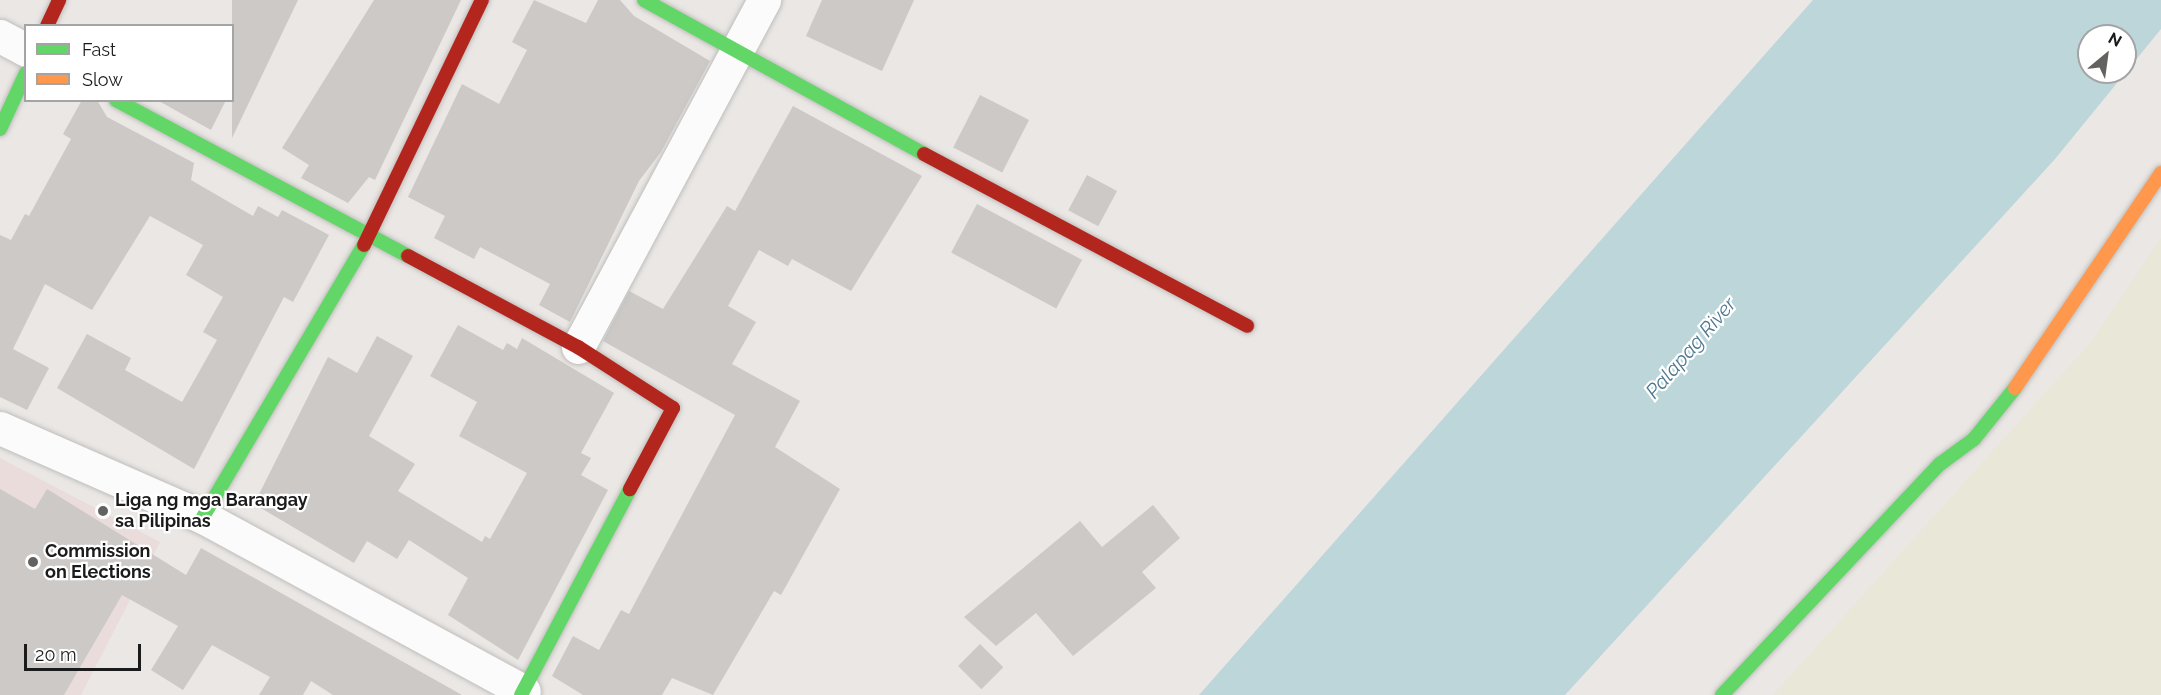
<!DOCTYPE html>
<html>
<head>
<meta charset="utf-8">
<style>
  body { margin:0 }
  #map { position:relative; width:2161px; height:695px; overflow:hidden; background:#eae7e4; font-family:Raleway,sans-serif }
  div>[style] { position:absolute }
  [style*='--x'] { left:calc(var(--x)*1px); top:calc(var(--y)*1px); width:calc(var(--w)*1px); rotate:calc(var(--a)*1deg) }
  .commercial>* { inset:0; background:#ebdcdc }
  .farmland>* { inset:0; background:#e9e7d8 }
  .water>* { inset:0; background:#bcd6d9 }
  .building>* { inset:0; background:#ccc9c7; transform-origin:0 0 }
  .roads { filter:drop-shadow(0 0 2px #bfbebc) drop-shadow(0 0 2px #bfbebc) }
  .street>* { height:33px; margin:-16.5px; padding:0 16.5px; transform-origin:16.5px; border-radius:16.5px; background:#fcfbfb }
  .fast>* { height:14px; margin:-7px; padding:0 7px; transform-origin:7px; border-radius:7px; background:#63d668 }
  .slow>* { height:14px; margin:-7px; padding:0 7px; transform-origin:7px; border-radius:7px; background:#ff974d }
  .jam>* { height:14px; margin:-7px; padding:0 7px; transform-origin:7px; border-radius:7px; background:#b3261e }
  .dots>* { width:16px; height:16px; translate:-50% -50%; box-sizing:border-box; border:3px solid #fff; border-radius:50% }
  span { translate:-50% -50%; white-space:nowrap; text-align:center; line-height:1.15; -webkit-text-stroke:4.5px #fff; paint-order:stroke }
  .poi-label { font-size:18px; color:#1b1b1b; font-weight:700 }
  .left { translate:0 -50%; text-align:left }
  .water-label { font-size:20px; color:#4e7790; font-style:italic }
  .legend { position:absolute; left:24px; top:24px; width:210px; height:78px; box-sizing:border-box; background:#fff; border:2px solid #a4a4a4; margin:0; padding:8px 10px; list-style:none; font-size:18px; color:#1b1b1b }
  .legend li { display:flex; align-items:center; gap:12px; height:30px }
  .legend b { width:30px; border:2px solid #a4a4a4 }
  .north { position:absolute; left:2077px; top:24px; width:60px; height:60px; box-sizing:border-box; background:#fff; border:2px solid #a4a4a4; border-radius:50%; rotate:29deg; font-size:16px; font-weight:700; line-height:24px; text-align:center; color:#1b1b1b }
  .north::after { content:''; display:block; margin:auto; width:21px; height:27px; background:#636261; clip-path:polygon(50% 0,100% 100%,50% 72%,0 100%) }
  .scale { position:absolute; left:24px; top:644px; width:117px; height:27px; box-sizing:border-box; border:3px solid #1b1b1b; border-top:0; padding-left:8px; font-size:18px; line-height:21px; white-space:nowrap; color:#1b1b1b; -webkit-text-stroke:4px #fff; paint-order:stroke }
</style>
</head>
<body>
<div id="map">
  <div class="commercial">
    <div style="clip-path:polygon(0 458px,160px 542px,81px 695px,0 695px)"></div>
  </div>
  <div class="farmland">
    <div style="clip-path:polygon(2161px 238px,2161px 695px,1773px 695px,2092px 341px)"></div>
  </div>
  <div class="water">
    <div style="clip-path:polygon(evenodd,1813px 0,2161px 0,2161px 29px,2055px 159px,1565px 695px,1199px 695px,1813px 0,2089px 36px,2125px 36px,2125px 72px,2089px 72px,2089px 36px)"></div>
  </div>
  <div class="building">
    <div style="clip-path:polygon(232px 0,298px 0,232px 138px)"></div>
    <div style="clip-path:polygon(374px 0,461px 0,375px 180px,369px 177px,348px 203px,301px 178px,309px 165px,282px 148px)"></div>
    <div style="clip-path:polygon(534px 0,586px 23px,598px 0,620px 0,634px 16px,710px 61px,661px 152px,639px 181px,570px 322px,539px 305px,550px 284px,480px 247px,474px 259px,434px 238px,445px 216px,408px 197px,462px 84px,499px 104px,527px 50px,512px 42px)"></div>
    <div style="clip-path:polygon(822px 0,914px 0,882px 71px,806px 36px)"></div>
    <div style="left:980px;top:95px;width:55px;height:59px;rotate:27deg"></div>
    <div style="clip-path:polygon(82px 100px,97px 100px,107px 117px,194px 163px,191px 180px,253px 216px,258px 206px,278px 217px,282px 210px,329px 235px,293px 302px,284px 297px,194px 469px,57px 388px,87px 334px,131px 358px,125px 370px,182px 402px,217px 340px,203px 332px,223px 297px,186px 275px,203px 245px,150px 216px,92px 310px,45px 284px,13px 349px,49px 368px,27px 410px,0 397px,0 235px,11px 240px,25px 214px,29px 216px,71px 139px,63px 134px)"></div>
    <div style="clip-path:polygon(157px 100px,226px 100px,211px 130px)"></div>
    <div style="clip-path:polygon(793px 106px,922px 176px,851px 291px,792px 259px,788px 266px,759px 250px,728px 306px,756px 322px,732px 364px,800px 401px,775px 447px,840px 489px,781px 595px,774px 591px,713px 695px,672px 678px,662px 695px,583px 695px,552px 676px,573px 636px,599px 650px,621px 610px,629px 614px,735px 415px,603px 341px,629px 291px,663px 309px,727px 206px,735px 211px)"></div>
    <div style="left:1087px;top:175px;width:34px;height:40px;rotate:28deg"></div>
    <div style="left:977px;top:204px;width:119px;height:55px;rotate:28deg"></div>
    <div style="clip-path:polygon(458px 325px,503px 350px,507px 343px,517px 349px,522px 338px,614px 393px,581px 453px,591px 458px,581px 475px,608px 490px,518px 660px,448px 615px,468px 578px,409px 540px,397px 559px,367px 541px,354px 563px,254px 504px,328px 357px,357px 373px,377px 336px,413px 356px,369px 436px,415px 464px,398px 491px,482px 542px,485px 536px,490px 539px,527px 473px,459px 436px,477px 402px,430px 376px)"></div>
    <div style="clip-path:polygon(0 489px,35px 509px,47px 489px,186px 575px,201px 548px,462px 695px,333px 695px,311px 681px,303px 695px,259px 695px,270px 677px,212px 645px,183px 690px,151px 670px,178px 626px,122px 595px,64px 695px,0 695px)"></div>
    <div style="clip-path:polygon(1153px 505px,1180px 538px,1142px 572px,1156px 588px,1073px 656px,1036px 613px,996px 646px,964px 617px,1080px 521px,1102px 547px)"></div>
    <div style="left:980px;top:644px;width:33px;height:31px;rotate:45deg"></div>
  </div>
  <div class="roads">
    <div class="street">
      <div style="--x:0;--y:36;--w:30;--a:28"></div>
      <div style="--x:578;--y:347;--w:394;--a:-61.8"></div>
      <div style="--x:0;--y:428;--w:222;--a:23.7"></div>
      <div style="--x:203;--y:517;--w:365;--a:28.5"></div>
    </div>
    <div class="fast">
      <div style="--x:644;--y:0;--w:320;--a:28.8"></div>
      <div style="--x:116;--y:100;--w:331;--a:28.1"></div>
      <div style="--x:0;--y:129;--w:62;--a:-65.1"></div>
      <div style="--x:203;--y:517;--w:316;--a:-59.4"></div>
      <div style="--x:521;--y:695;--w:233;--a:-62.1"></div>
      <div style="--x:1722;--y:695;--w:318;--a:-46.7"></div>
      <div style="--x:1940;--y:464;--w:42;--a:-36.3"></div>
      <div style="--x:1974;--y:439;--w:65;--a:-51.2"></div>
    </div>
    <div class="slow">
      <div style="--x:2015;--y:388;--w:260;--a:-55.8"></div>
    </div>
    <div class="jam">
      <div style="--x:47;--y:26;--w:29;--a:-65"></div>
      <div style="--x:924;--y:154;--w:366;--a:28"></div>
      <div style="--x:364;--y:245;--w:272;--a:-64.3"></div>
      <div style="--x:408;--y:256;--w:193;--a:28.2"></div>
      <div style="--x:578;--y:347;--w:113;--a:32.7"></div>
      <div style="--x:673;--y:408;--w:92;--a:118"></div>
    </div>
  </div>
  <div class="dots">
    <div style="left:103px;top:511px;background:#636261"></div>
    <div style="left:33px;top:562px;background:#636261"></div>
  </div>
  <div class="poi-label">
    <span class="left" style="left:115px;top:511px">Liga ng mga Barangay<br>sa Pilipinas</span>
    <span class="left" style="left:45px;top:562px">Commission<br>on Elections</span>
  </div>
  <div class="water-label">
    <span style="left:1691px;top:348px;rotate:-49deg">Palapag River</span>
  </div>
  <ul class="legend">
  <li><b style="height:8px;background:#63d668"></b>Fast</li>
  <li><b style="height:8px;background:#ff974d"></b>Slow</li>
  </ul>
  <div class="north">N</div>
  <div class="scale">20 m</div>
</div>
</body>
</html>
